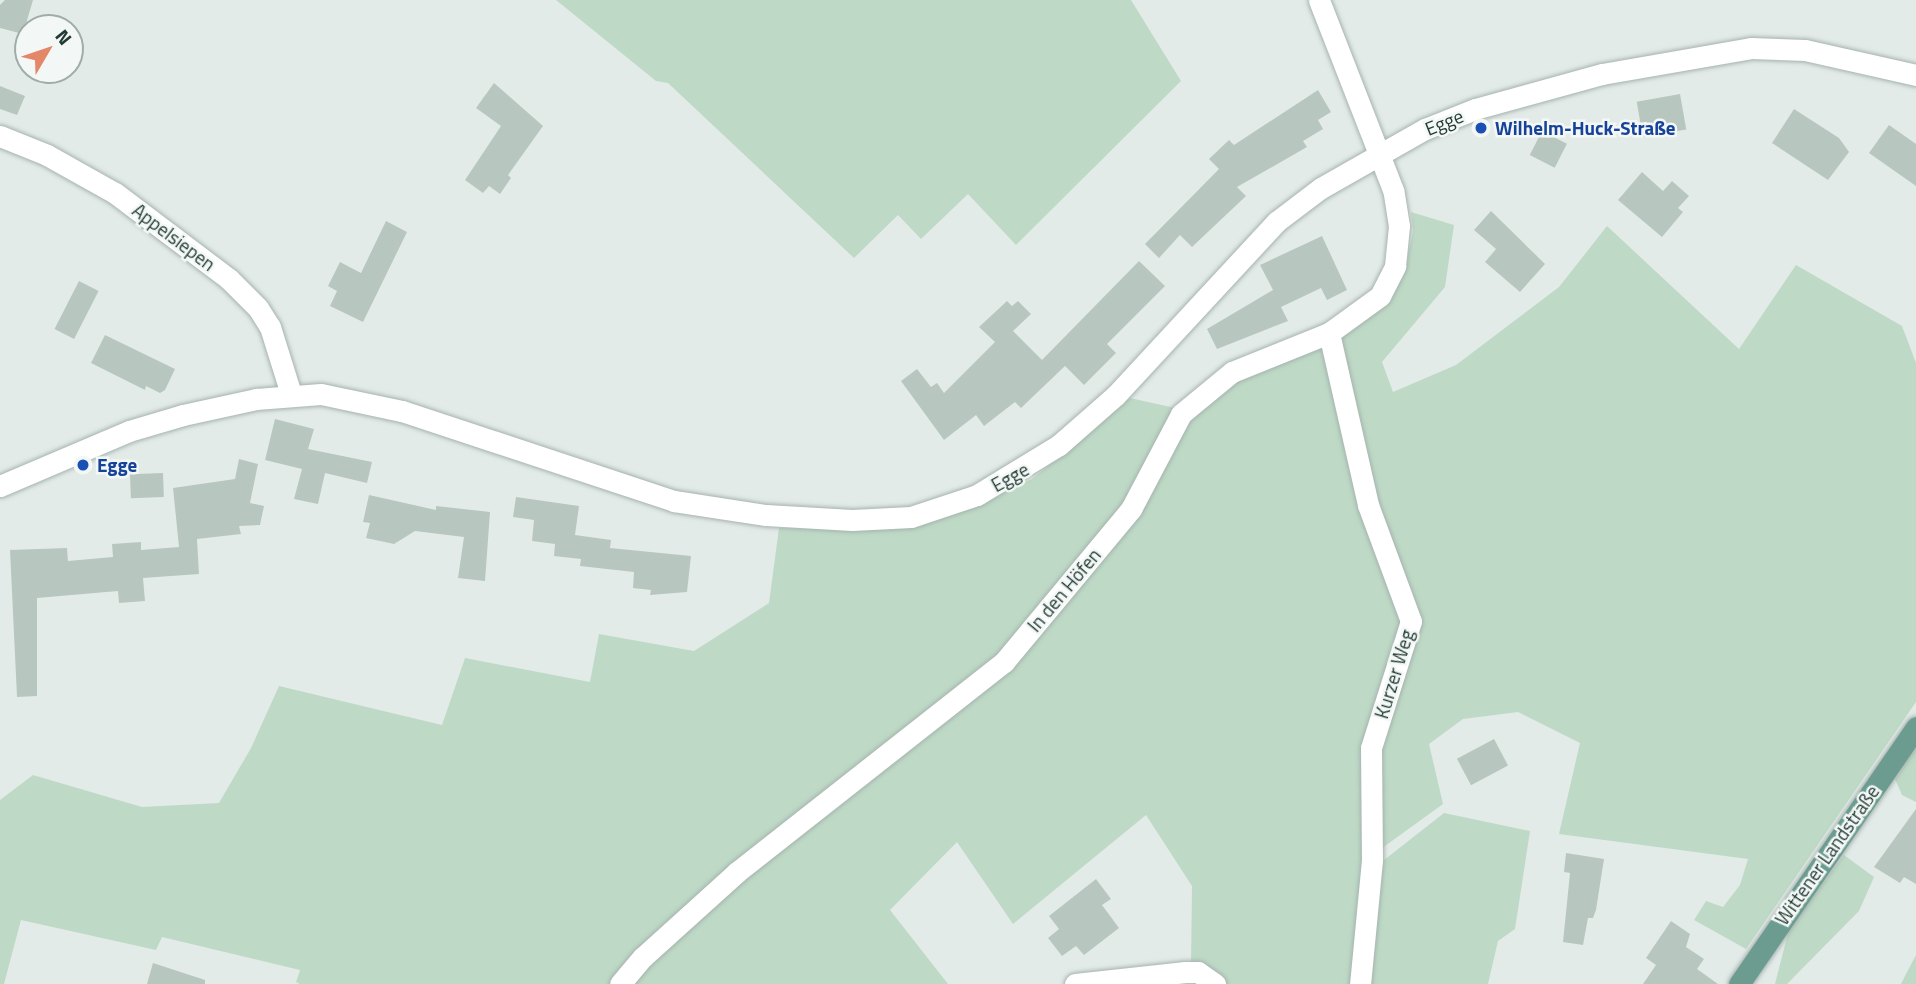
<!DOCTYPE html>
<html>
<head>
<meta charset="utf-8">
<style>
  body { margin:0 }
  #map { position:relative; width:1916px; height:984px; overflow:hidden; background:#e3ebe8; font-family:"Titillium Web",sans-serif }
  div>[style] { position:absolute }
  [style*='--x'] { left:calc(var(--x)*1px); top:calc(var(--y)*1px); width:calc(var(--w)*1px); rotate:calc(var(--a)*1deg) }
  .green>* { inset:0; background:#bedac6 }
  .building>* { inset:0; background:#b8c6c0; transform-origin:0 0 }
  .roads { filter:drop-shadow(0 0 2px #a6b3af) drop-shadow(0 0 2px #a6b3af) }
  .minor>* { height:21px; margin:-10.5px; padding:0 10.5px; transform-origin:10.5px; border-radius:10.5px; background:#fff }
  .major>* { height:21px; margin:-10.5px; padding:0 10.5px; transform-origin:10.5px; border-radius:10.5px; background:#6c9c90 }
  .dots>* { width:19px; height:19px; translate:-50% -50%; box-sizing:border-box; border:4px solid #f3f8f6; border-radius:50% }
  span { translate:-50% -50%; white-space:nowrap; text-align:center; line-height:1.15; -webkit-text-stroke:5px #f3f8f6; paint-order:stroke }
  .street-label { font-size:19px; color:#243b35 }
  .transit-label { font-size:19px; color:#164399; font-weight:700 }
  .left { translate:0 -50%; text-align:left }
  .north { position:absolute; left:14px; top:14px; width:70px; height:70px; box-sizing:border-box; background:#f3f8f6; border:2px solid #a0aca9; border-radius:50%; rotate:51deg; font-size:19px; font-weight:700; line-height:28px; text-align:center; color:#243b35 }
  .north::after { content:''; display:block; margin:auto; width:24px; height:32px; background:#e48768; clip-path:polygon(50% 0,100% 100%,50% 72%,0 100%) }
</style>
</head>
<body>
<div id="map">
  <div class="green">
    <div style="clip-path:polygon(556px 0,1131px 0,1181px 81px,1016px 245px,968px 194px,921px 239px,898px 215px,854px 258px,668px 83px,656px 81px)"></div>
    <div style="clip-path:polygon(1411px 212px,1454px 225px,1445px 287px,1382px 362px,1393px 392px,1456px 365px,1559px 287px,1607px 226px,1739px 349px,1796px 265px,1902px 326px,1916px 363px,1916px 702px,1746px 949px,1694px 920px,1706px 901px,1723px 907px,1740px 885px,1748px 859px,1559px 834px,1580px 743px,1518px 712px,1463px 719px,1429px 744px,1443px 804px,1378px 851px,1377px 752px,1405px 622px,1364px 750px,1364px 862px,1352px 984px,1225px 984px,1216px 974px,1191px 964px,1192px 886px,1146px 815px,1013px 924px,957px 842px,890px 910px,948px 984px,300px 984px,296px 982px,300px 970px,162px 937px,156px 950px,21px 920px,4px 984px,0 984px,0 800px,33px 775px,142px 807px,219px 803px,251px 748px,279px 686px,442px 725px,465px 658px,590px 682px,599px 634px,694px 651px,769px 603px,779px 528px,886px 530px,972px 509px,1032px 479px,1130px 398px,1175px 408px,1340px 339px,1385px 302px,1404px 275px,1413px 231px)"></div>
    <div style="clip-path:polygon(1916px 747px,1916px 802px,1902px 795px,1895px 779px)"></div>
    <div style="clip-path:polygon(1444px 813px,1530px 831px,1515px 929px,1498px 941px,1488px 984px,1368px 984px,1379px 864px)"></div>
    <div style="clip-path:polygon(1844px 855px,1874px 877px,1859px 911px,1787px 984px,1775px 984px,1789px 929px)"></div>
    <div style="clip-path:polygon(1916px 955px,1916px 984px,1901px 984px,1906px 974px)"></div>
  </div>
  <div class="building">
    <div style="clip-path:polygon(5px 0,33px 0,23px 34px,0 28px,0 5px)"></div>
    <div style="clip-path:polygon(494px 83px,543px 126px,508px 175px,511px 178px,500px 194px,489px 186px,483px 193px,465px 180px,501px 126px,476px 108px)"></div>
    <div style="clip-path:polygon(0 86px,25px 96px,17px 115px,0 109px)"></div>
    <div style="clip-path:polygon(1318px 90px,1331px 112px,1318px 120px,1323px 129px,1303px 141px,1307px 147px,1237px 187px,1246px 196px,1192px 247px,1180px 235px,1159px 258px,1145px 244px,1219px 169px,1209px 159px,1229px 140px,1234px 145px)"></div>
    <div style="left:1680px;top:94px;width:36px;height:44px;rotate:80deg"></div>
    <div style="clip-path:polygon(1794px 109px,1839px 138px,1849px 152px,1828px 180px,1772px 143px)"></div>
    <div style="clip-path:polygon(1889px 125px,1916px 144px,1916px 186px,1869px 153px)"></div>
    <div style="left:1542px;top:131px;width:28px;height:27px;rotate:27deg"></div>
    <div style="clip-path:polygon(1642px 172px,1663px 191px,1672px 181px,1689px 196px,1678px 208px,1683px 212px,1662px 237px,1618px 200px)"></div>
    <div style="clip-path:polygon(1491px 211px,1545px 264px,1520px 292px,1485px 262px,1496px 249px,1474px 230px)"></div>
    <div style="clip-path:polygon(386px 221px,407px 232px,363px 322px,330px 306px,337px 291px,328px 286px,340px 262px,361px 273px)"></div>
    <div style="clip-path:polygon(1322px 236px,1347px 290px,1327px 300px,1321px 288px,1281px 307px,1288px 321px,1217px 349px,1207px 329px,1273px 290px,1260px 265px)"></div>
    <div style="clip-path:polygon(1139px 261px,1165px 286px,1107px 344px,1116px 353px,1084px 385px,1065px 366px,1021px 408px,1015px 402px,984px 426px,976px 415px,944px 440px,901px 381px,917px 369px,931px 387px,937px 383px,944px 393px,995px 342px,979px 327px,1007px 301px,1012px 306px,1018px 301px,1031px 314px,1013px 331px,1042px 360px)"></div>
    <div style="left:79px;top:281px;width:22px;height:54px;rotate:27deg"></div>
    <div style="clip-path:polygon(105px 335px,175px 369px,165px 390px,160px 393px,146px 386px,145px 390px,91px 363px)"></div>
    <div style="clip-path:polygon(275px 419px,314px 429px,308px 449px,372px 462px,367px 483px,325px 473px,318px 504px,294px 499px,302px 469px,265px 460px)"></div>
    <div style="clip-path:polygon(239px 459px,258px 464px,250px 503px,264px 506px,260px 525px,239px 526px,241px 534px,197px 539px,199px 574px,143px 578px,145px 601px,119px 603px,118px 591px,37px 598px,37px 696px,17px 697px,10px 550px,67px 548px,68px 561px,113px 557px,112px 544px,141px 542px,141px 550px,179px 547px,173px 488px,235px 479px)"></div>
    <div style="left:163px;top:473px;width:24px;height:33px;rotate:88deg"></div>
    <div style="clip-path:polygon(369px 495px,436px 510px,436px 506px,490px 512px,485px 581px,458px 578px,464px 537px,415px 531px,394px 544px,366px 538px,370px 523px,363px 522px)"></div>
    <div style="clip-path:polygon(516px 497px,579px 506px,575px 535px,611px 540px,610px 548px,691px 556px,687px 592px,650px 595px,651px 590px,633px 588px,634px 572px,580px 566px,581px 559px,554px 556px,555px 544px,532px 541px,534px 520px,513px 517px)"></div>
    <div style="left:1494px;top:739px;width:30px;height:42px;rotate:62deg"></div>
    <div style="clip-path:polygon(1916px 809px,1916px 884px,1904px 877px,1900px 883px,1874px 867px)"></div>
    <div style="clip-path:polygon(1566px 853px,1604px 859px,1596px 910px,1593px 918px,1588px 918px,1583px 945px,1563px 942px,1570px 873px,1564px 872px)"></div>
    <div style="clip-path:polygon(1096px 879px,1111px 899px,1102px 905px,1119px 928px,1084px 955px,1076px 946px,1062px 956px,1048px 938px,1059px 929px,1049px 916px)"></div>
    <div style="clip-path:polygon(1671px 921px,1690px 934px,1686px 947px,1704px 959px,1697px 969px,1718px 984px,1643px 984px,1656px 965px,1646px 958px)"></div>
    <div style="clip-path:polygon(153px 963px,205px 980px,205px 984px,147px 984px)"></div>
  </div>
  <div class="roads">
    <div class="minor">
      <div style="--x:0;--y:136;--w:51;--a:22"></div>
      <div style="--x:47;--y:155;--w:78;--a:29.2"></div>
      <div style="--x:115;--y:193;--w:143;--a:37"></div>
      <div style="--x:229;--y:279;--w:41;--a:45"></div>
      <div style="--x:258;--y:308;--w:22;--a:58"></div>
      <div style="--x:270;--y:327;--w:70;--a:72.6"></div>
      <div style="--x:1329;--y:333;--w:176;--a:77.2"></div>
      <div style="--x:1368;--y:505;--w:124;--a:69.7"></div>
      <div style="--x:1411;--y:621;--w:133;--a:107.5"></div>
      <div style="--x:1371;--y:748;--w:112;--a:89.5"></div>
      <div style="--x:1372;--y:860;--w:125;--a:95.5"></div>
      <div style="--x:0;--y:486;--w:140;--a:-23.1"></div>
      <div style="--x:129;--y:431;--w:56;--a:-16.5"></div>
      <div style="--x:183;--y:415;--w:75;--a:-12.4"></div>
      <div style="--x:256;--y:399;--w:65;--a:-4.4"></div>
      <div style="--x:321;--y:394;--w:83;--a:11.9"></div>
      <div style="--x:402;--y:411;--w:287;--a:18.3"></div>
      <div style="--x:674;--y:501;--w:93;--a:8.7"></div>
      <div style="--x:766;--y:515;--w:86;--a:3.3"></div>
      <div style="--x:852;--y:520;--w:59;--a:-2.9"></div>
      <div style="--x:911;--y:517;--w:70;--a:-18.4"></div>
      <div style="--x:977;--y:495;--w:96;--a:-31.4"></div>
      <div style="--x:1059;--y:445;--w:76;--a:-41.3"></div>
      <div style="--x:1116;--y:395;--w:236;--a:-47.2"></div>
      <div style="--x:1276;--y:222;--w:56;--a:-37.1"></div>
      <div style="--x:1321;--y:188;--w:120;--a:-29.6"></div>
      <div style="--x:1425;--y:129;--w:54;--a:-21.8"></div>
      <div style="--x:1475;--y:109;--w:132;--a:-15.4"></div>
      <div style="--x:1602;--y:74;--w:151;--a:-9.9"></div>
      <div style="--x:1751;--y:48;--w:54;--a:2.1"></div>
      <div style="--x:1805;--y:50;--w:114;--a:12.7"></div>
      <div style="--x:620;--y:984;--w:35;--a:-50"></div>
      <div style="--x:643;--y:957;--w:127;--a:-42.1"></div>
      <div style="--x:737;--y:872;--w:340;--a:-38.2"></div>
      <div style="--x:1004;--y:662;--w:199;--a:-50.3"></div>
      <div style="--x:1131;--y:509;--w:107;--a:-62.2"></div>
      <div style="--x:1181;--y:414;--w:66;--a:-39.5"></div>
      <div style="--x:1232;--y:372;--w:105;--a:-21.9"></div>
      <div style="--x:1329;--y:333;--w:63;--a:-36"></div>
      <div style="--x:1380;--y:296;--w:34;--a:-63"></div>
      <div style="--x:1395;--y:266;--w:40;--a:-84.3"></div>
      <div style="--x:1399;--y:226;--w:36;--a:-99"></div>
      <div style="--x:1393;--y:190;--w:204;--a:-111.3"></div>
      <div style="--x:1075;--y:984;--w:111;--a:-6.2"></div>
      <div style="--x:1185;--y:972;--w:13;--a:0"></div>
      <div style="--x:1198;--y:972;--w:21;--a:35"></div>
    </div>
    <div class="major">
      <div style="--x:1739;--y:984;--w:312;--a:-55.4"></div>
    </div>
  </div>
  <div class="dots">
    <div style="left:1481px;top:128px;background:#1a4fb4"></div>
    <div style="left:83px;top:465px;background:#1a4fb4"></div>
  </div>
  <div class="street-label">
    <span style="left:1444px;top:122px;rotate:-22deg">Egge</span>
    <span style="left:174px;top:237px;rotate:37deg">Appelsiepen</span>
    <span style="left:1010px;top:477px;rotate:-29deg">Egge</span>
    <span style="left:1064px;top:590px;rotate:-50deg">In den Höfen</span>
    <span style="left:1394px;top:674px;rotate:-73deg">Kurzer Weg</span>
    <span style="left:1827px;top:855px;rotate:-55deg">Wittener Landstraße</span>
  </div>
  <div class="transit-label">
    <span class="left" style="left:1495px;top:128px">Wilhelm-Huck-Straße</span>
    <span class="left" style="left:97px;top:465px">Egge</span>
  </div>
  <div class="north">N</div>
</div>
</body>
</html>
